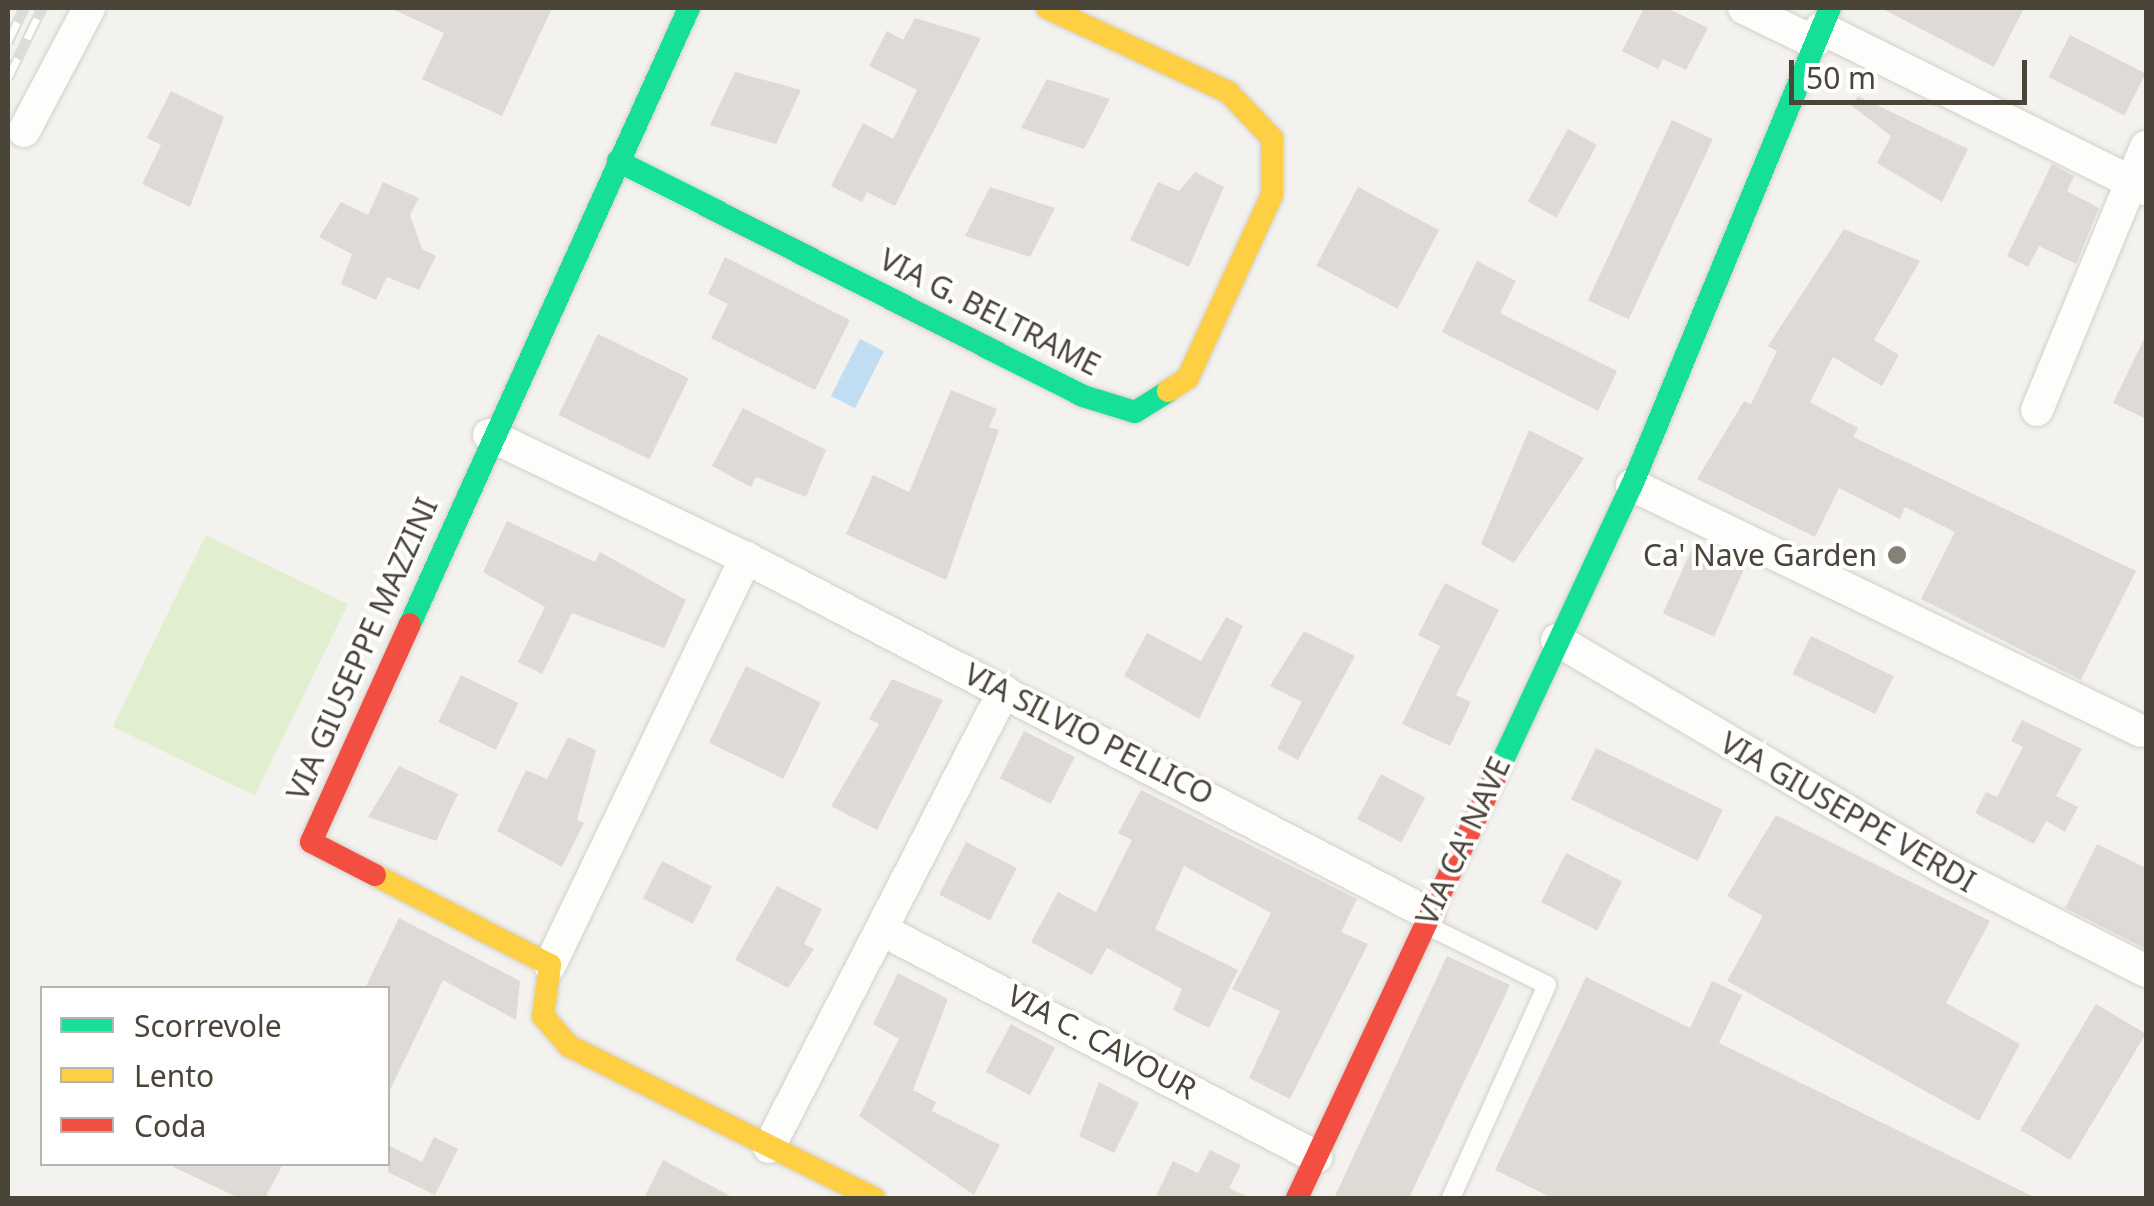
<!DOCTYPE html>
<html>
<head>
<meta charset="utf-8">
<style>
  body { margin:0 }
  #map { position:relative; width:2154px; height:1206px; overflow:hidden; background:#f4f2ee; font-family:"Noto Sans",sans-serif }
  div>[style] { position:absolute }
  [style*='--x'] { left:calc(var(--x)*1px); top:calc(var(--y)*1px); width:calc(var(--w)*1px); rotate:calc(var(--a)*1deg) }
  .green>* { inset:0; background:#e1eecf; transform-origin:0 0 }
  .water>* { inset:0; background:#c0ddf1; transform-origin:0 0 }
  .building>* { inset:0; background:#dedbd6; transform-origin:0 0 }
  .roads { filter:drop-shadow(0 0 2px #d2d0cb) drop-shadow(0 0 2px #d2d0cb) }
  .lane>* { height:18px; margin:-9px; padding:0 9px; transform-origin:9px; border-radius:9px; background:#fdfdfc }
  .street>* { height:32px; margin:-16px; padding:0 16px; transform-origin:16px; border-radius:16px; background:#fdfdfc }
  .fast>* { height:22px; margin:-11px; padding:0 11px; transform-origin:11px; border-radius:11px; background:#16e098 }
  .slow>* { height:22px; margin:-11px; padding:0 11px; transform-origin:11px; border-radius:11px; background:#ffcf43 }
  .jam>* { height:22px; margin:-11px; padding:0 11px; transform-origin:11px; border-radius:11px; background:#f24e42 }
  .rail>* { height:11px; margin-top:-5.5px; transform-origin:0; background:repeating-linear-gradient(90deg,#fff 0 22px,#dbdbda 0 44px); box-sizing:border-box; border-block:2px solid #dbdbda }
  .dots>* { width:28px; height:28px; translate:-50% -50%; box-sizing:border-box; border:5px solid #fff; border-radius:50% }
  span { translate:-50% -50%; white-space:nowrap; text-align:center; line-height:1.15; -webkit-text-stroke:8px #fff; paint-order:stroke }
  .street-label { font-size:30px; color:#4b4439 }
  .poi-label { font-size:30px; color:#4b4439 }
  .right { translate:-100% -50%; text-align:right }
  .frame { position:absolute; inset:0; border:10px solid #4b4439; pointer-events:none }
  .legend { position:absolute; left:40px; top:986px; width:350px; height:180px; box-sizing:border-box; background:#fff; border:2px solid #b7b4b0; margin:0; padding:12px 18px; list-style:none; font-size:30px; color:#4b4439 }
  .legend li { display:flex; align-items:center; gap:20px; height:50px }
  .legend b { width:50px; border:2px solid #b7b4b0 }
  .scale { position:absolute; left:1789px; top:60px; width:238px; height:45px; box-sizing:border-box; border:5px solid #4b4439; border-top:0; padding-left:12px; font-size:30px; line-height:35px; white-space:nowrap; color:#4b4439; -webkit-text-stroke:8px #fff; paint-order:stroke }
</style>
</head>
<body>
<div id="map">
  <div class="green">
    <div style="left:206px;top:535px;width:158px;height:213px;rotate:26deg"></div>
  </div>
  <div class="water">
    <div style="left:860px;top:339px;width:27px;height:64px;rotate:27deg"></div>
  </div>
  <div class="building">
    <div style="clip-path:polygon(390px 8px,552px 8px,502px 116px,422px 79px,444px 33px)"></div>
    <div style="clip-path:polygon(1644px 8px,1667px 8px,1708px 28px,1686px 70px,1663px 59px,1658px 69px,1622px 51px)"></div>
    <div style="clip-path:polygon(1881px 8px,2024px 8px,1994px 67px)"></div>
    <div style="clip-path:polygon(915px 18px,981px 38px,895px 206px,867px 192px,862px 202px,831px 186px,863px 123px,893px 139px,917px 90px,869px 66px,887px 31px,903px 40px)"></div>
    <div style="left:2070px;top:35px;width:85px;height:47px;rotate:27deg"></div>
    <div style="clip-path:polygon(735px 72px,801px 90px,776px 144px,710px 125px)"></div>
    <div style="clip-path:polygon(1047px 79px,1110px 99px,1084px 149px,1021px 128px)"></div>
    <div style="clip-path:polygon(171px 91px,224px 117px,190px 207px,142px 184px,161px 145px,147px 138px)"></div>
    <div style="clip-path:polygon(1858px 96px,1968px 149px,1942px 202px,1877px 163px,1891px 136px,1852px 106px)"></div>
    <div style="left:1672px;top:120px;width:45px;height:199px;rotate:25deg"></div>
    <div style="left:1568px;top:129px;width:33px;height:83px;rotate:29deg"></div>
    <div style="clip-path:polygon(2052px 164px,2074px 176px,2067px 191px,2099px 208px,2076px 264px,2039px 246px,2028px 267px,2007px 256px)"></div>
    <div style="clip-path:polygon(1195px 172px,1224px 187px,1189px 267px,1130px 240px,1158px 182px,1179px 191px)"></div>
    <div style="clip-path:polygon(383px 182px,419px 198px,410px 215px,422px 249px,436px 256px,419px 290px,387px 277px,376px 300px,341px 284px,352px 254px,319px 237px,341px 202px,368px 215px)"></div>
    <div style="clip-path:polygon(990px 187px,1055px 208px,1030px 257px,965px 236px)"></div>
    <div style="left:1358px;top:187px;width:92px;height:89px;rotate:28deg"></div>
    <div style="clip-path:polygon(1844px 229px,1920px 261px,1874px 340px,1899px 355px,1882px 386px,1833px 357px,1810px 402px,1858px 428px,1853px 437px,2136px 571px,2081px 680px,1921px 599px,1955px 532px,1905px 507px,1900px 519px,1839px 488px,1815px 537px,1697px 479px,1744px 401px,1751px 404px,1777px 351px,1768px 346px)"></div>
    <div style="clip-path:polygon(725px 257px,850px 320px,815px 390px,711px 338px,728px 304px,708px 294px)"></div>
    <div style="clip-path:polygon(1477px 261px,1516px 281px,1500px 313px,1617px 371px,1598px 411px,1442px 332px)"></div>
    <div style="left:598px;top:334px;width:101px;height:90px;rotate:26deg"></div>
    <div style="clip-path:polygon(2146px 335px,2146px 419px,2113px 403px)"></div>
    <div style="clip-path:polygon(951px 390px,997px 409px,989px 427px,999px 430px,946px 580px,846px 534px,873px 475px,909px 492px)"></div>
    <div style="clip-path:polygon(743px 408px,826px 450px,806px 497px,756px 477px,751px 487px,712px 466px)"></div>
    <div style="clip-path:polygon(1529px 430px,1584px 458px,1514px 563px,1481px 544px)"></div>
    <div style="clip-path:polygon(507px 521px,595px 562px,600px 552px,686px 600px,664px 648px,572px 613px,542px 674px,518px 662px,545px 607px,483px 572px)"></div>
    <div style="left:1693px;top:546px;width:56px;height:74px;rotate:24deg"></div>
    <div style="clip-path:polygon(1445px 583px,1499px 610px,1456px 695px,1471px 702px,1450px 746px,1402px 724px,1440px 646px,1418px 635px)"></div>
    <div style="clip-path:polygon(1226px 617px,1243px 626px,1199px 719px,1124px 676px,1147px 633px,1201px 661px)"></div>
    <div style="clip-path:polygon(1304px 631px,1355px 656px,1298px 760px,1277px 749px,1302px 702px,1270px 686px)"></div>
    <div style="left:1811px;top:636px;width:92px;height:42px;rotate:26deg"></div>
    <div style="left:746px;top:666px;width:83px;height:85px;rotate:26deg"></div>
    <div style="left:461px;top:675px;width:64px;height:52px;rotate:26deg"></div>
    <div style="clip-path:polygon(892px 679px,943px 700px,877px 830px,831px 806px,879px 724px,869px 719px)"></div>
    <div style="clip-path:polygon(2022px 720px,2082px 749px,2056px 796px,2078px 807px,2065px 832px,2046px 821px,2034px 844px,1975px 813px,1986px 792px,1997px 797px,2023px 747px,2011px 741px)"></div>
    <div style="left:1024px;top:731px;width:57px;height:53px;rotate:27deg"></div>
    <div style="clip-path:polygon(568px 737px,596px 750px,577px 820px,584px 823px,562px 867px,497px 831px,526px 770px,547px 779px)"></div>
    <div style="left:1596px;top:748px;width:141px;height:57px;rotate:26deg"></div>
    <div style="clip-path:polygon(399px 766px,458px 794px,436px 841px,368px 817px)"></div>
    <div style="left:1381px;top:774px;width:50px;height:51px;rotate:28deg"></div>
    <div style="clip-path:polygon(1141px 790px,1357px 899px,1341px 932px,1368px 944px,1290px 1099px,1249px 1078px,1280px 1011px,1232px 989px,1271px 913px,1184px 866px,1155px 929px,1238px 970px,1209px 1028px,1173px 1010px,1182px 989px,1107px 948px,1092px 975px,1031px 942px,1058px 892px,1096px 912px,1132px 840px,1118px 833px)"></div>
    <div style="clip-path:polygon(1776px 815px,1990px 921px,1946px 1003px,2020px 1044px,1979px 1121px,1727px 981px,1763px 916px,1727px 896px)"></div>
    <div style="left:966px;top:842px;width:57px;height:59px;rotate:27deg"></div>
    <div style="clip-path:polygon(2097px 844px,2146px 868px,2146px 949px,2065px 908px)"></div>
    <div style="left:1566px;top:853px;width:63px;height:55px;rotate:27deg"></div>
    <div style="left:662px;top:861px;width:56px;height:42px;rotate:27deg"></div>
    <div style="clip-path:polygon(777px 886px,822px 909px,804px 944px,814px 949px,788px 988px,735px 960px)"></div>
    <div style="clip-path:polygon(399px 918px,520px 981px,516px 1020px,443px 980px,388px 1094px,388px 988px,365px 988px)"></div>
    <div style="clip-path:polygon(1447px 956px,1510px 985px,1409px 1198px,1334px 1198px)"></div>
    <div style="clip-path:polygon(898px 973px,948px 999px,913px 1090px,936px 1102px,932px 1111px,1000px 1145px,974px 1195px,859px 1116px,899px 1039px,873px 1024px)"></div>
    <div style="clip-path:polygon(1586px 977px,1690px 1028px,1712px 981px,1742px 995px,1719px 1043px,2036px 1198px,1552px 1198px,1495px 1170px)"></div>
    <div style="left:2096px;top:1004px;width:58px;height:147px;rotate:31deg"></div>
    <div style="left:1011px;top:1024px;width:50px;height:54px;rotate:28deg"></div>
    <div style="clip-path:polygon(1099px 1082px,1139px 1103px,1114px 1153px,1079px 1136px)"></div>
    <div style="clip-path:polygon(434px 1137px,458px 1149px,435px 1195px,388px 1172px,388px 1145px,422px 1162px)"></div>
    <div style="clip-path:polygon(1210px 1150px,1241px 1165px,1229px 1188px,1250px 1198px,1155px 1198px,1173px 1161px,1198px 1173px)"></div>
    <div style="clip-path:polygon(663px 1160px,734px 1198px,644px 1198px)"></div>
    <div style="clip-path:polygon(167px 1164px,283px 1164px,265px 1198px,239px 1198px)"></div>
  </div>
  <div class="roads">
    <div class="lane">
      <div style="--x:1426;--y:925;--w:135;--a:26.4"></div>
      <div style="--x:1547;--y:985;--w:234;--a:114.3"></div>
    </div>
    <div class="street">
      <div style="--x:1744;--y:8;--w:78;--a:25.9"></div>
      <div style="--x:1821;--y:28;--w:363;--a:26.4"></div>
      <div style="--x:24;--y:131;--w:139;--a:-62.1"></div>
      <div style="--x:2037;--y:410;--w:285;--a:-67.5"></div>
      <div style="--x:489;--y:435;--w:285;--a:25.6"></div>
      <div style="--x:746;--y:558;--w:770;--a:27.53"></div>
      <div style="--x:1632;--y:485;--w:565;--a:25.79"></div>
      <div style="--x:1557;--y:640;--w:453;--a:30.5"></div>
      <div style="--x:1947;--y:870;--w:223;--a:26.9"></div>
      <div style="--x:884;--y:931;--w:488;--a:27.6"></div>
      <div style="--x:550;--y:965;--w:452;--a:-64.3"></div>
      <div style="--x:769;--y:1147;--w:513;--a:-62.74"></div>
    </div>
    <div class="fast">
      <div style="--x:618;--y:161;--w:521;--a:26.81"></div>
      <div style="--x:1083;--y:396;--w:54;--a:17.1"></div>
      <div style="--x:1135;--y:412;--w:39;--a:-32"></div>
      <div style="--x:410;--y:624;--w:676;--a:-65.63"></div>
      <div style="--x:1495;--y:777;--w:323;--a:-64.9"></div>
      <div style="--x:1632;--y:485;--w:516;--a:-67.46"></div>
    </div>
    <div class="slow">
      <div style="--x:1047;--y:8;--w:200;--a:24.9"></div>
      <div style="--x:1228;--y:92;--w:64;--a:46.3"></div>
      <div style="--x:1272;--y:138;--w:57;--a:90"></div>
      <div style="--x:1272;--y:195;--w:201;--a:114.7"></div>
      <div style="--x:1188;--y:378;--w:24;--a:147"></div>
      <div style="--x:375;--y:875;--w:197;--a:27.2"></div>
      <div style="--x:550;--y:965;--w:51;--a:97.8"></div>
      <div style="--x:543;--y:1016;--w:40;--a:49"></div>
      <div style="--x:569;--y:1046;--w:341;--a:26.5"></div>
    </div>
    <div class="jam">
      <div style="--x:375;--y:875;--w:72;--a:-152.7"></div>
      <div style="--x:311;--y:842;--w:239;--a:-65.6"></div>
      <div style="--x:1297;--y:1198;--w:465;--a:-64.8"></div>
    </div>
  </div>
  <div class="rail">
    <div style="--x:8;--y:42;--w:38;--a:-65"></div>
    <div style="--x:8;--y:78;--w:78;--a:-64.1"></div>
  </div>
  <div class="dots">
    <div style="left:1897px;top:555px;background:#868178"></div>
  </div>
  <div class="street-label">
    <span style="left:990px;top:312px;rotate:27deg">VIA G. BELTRAME</span>
    <span style="left:362px;top:649px;rotate:-66deg">VIA GIUSEPPE MAZZINI</span>
    <span style="left:1089px;top:734px;rotate:27deg">VIA SILVIO PELLICO</span>
    <span style="left:1848px;top:812px;rotate:30deg">VIA GIUSEPPE VERDI</span>
    <span style="left:1463px;top:841px;rotate:-65deg">VIA CA' NAVE</span>
    <span style="left:1102px;top:1042px;rotate:28deg">VIA C. CAVOUR</span>
  </div>
  <div class="poi-label">
    <span class="right" style="left:1877px;top:555px">Ca' Nave Garden</span>
  </div>
  <div class="frame"></div>
  <ul class="legend">
  <li><b style="height:12px;background:#16e098"></b>Scorrevole</li>
  <li><b style="height:12px;background:#ffcf43"></b>Lento</li>
  <li><b style="height:12px;background:#f24e42"></b>Coda</li>
  </ul>
  <div class="scale">50 m</div>
</div>
</body>
</html>
